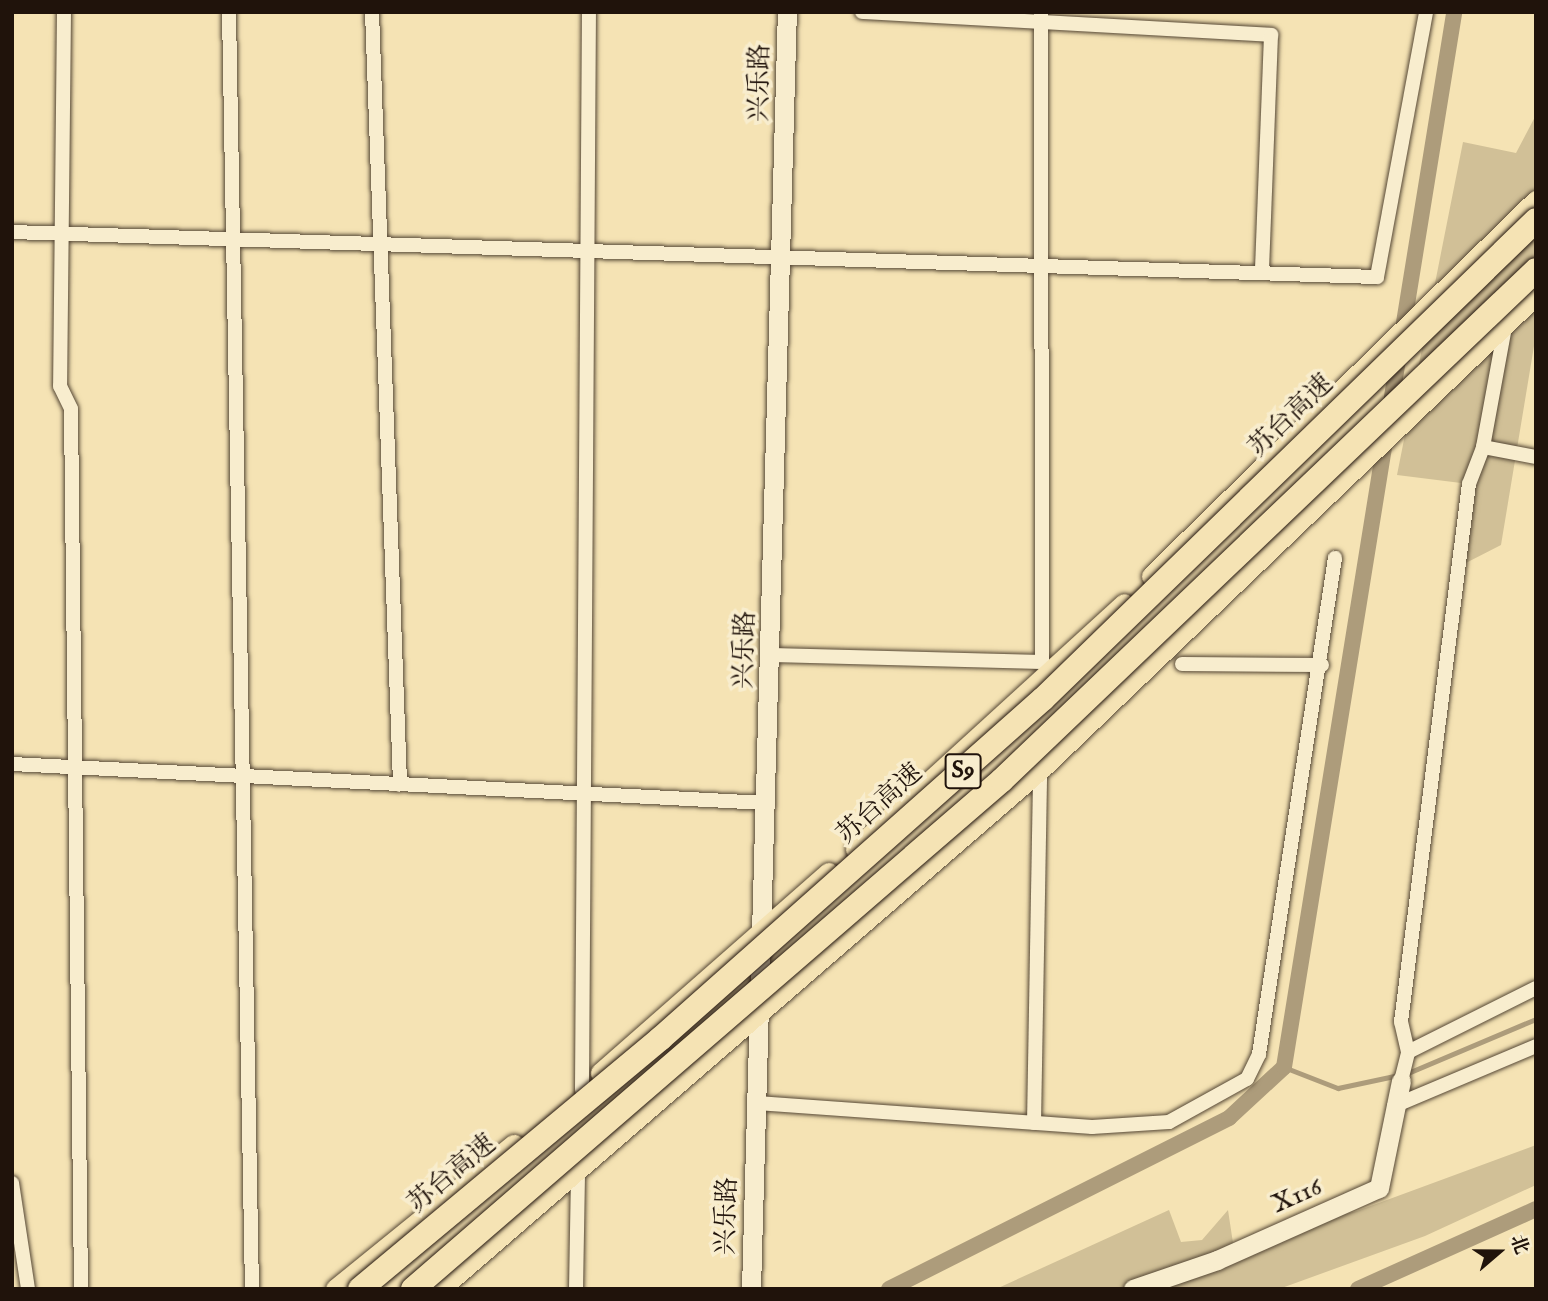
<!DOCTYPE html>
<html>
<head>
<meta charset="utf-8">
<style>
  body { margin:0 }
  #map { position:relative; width:1548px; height:1301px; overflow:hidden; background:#f5e3b4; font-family:"IM FELL English","Noto Serif SC",serif }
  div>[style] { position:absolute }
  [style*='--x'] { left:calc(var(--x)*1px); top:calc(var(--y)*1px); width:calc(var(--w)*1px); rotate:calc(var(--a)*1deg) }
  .green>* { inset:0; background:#d1c097 }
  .stream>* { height:4.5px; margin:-2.25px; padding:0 2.25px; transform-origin:2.25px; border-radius:2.25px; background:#ad9c7b }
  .canal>* { height:16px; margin:-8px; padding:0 8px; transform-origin:8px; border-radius:8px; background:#ad9c7b }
  .roads { filter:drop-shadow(0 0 2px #554735) drop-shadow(0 0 2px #554735) }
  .street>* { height:14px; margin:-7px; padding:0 7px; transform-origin:7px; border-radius:7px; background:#f8edce }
  .secondary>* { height:19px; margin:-9.5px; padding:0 9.5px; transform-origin:9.5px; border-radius:9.5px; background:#f8edce }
  .primary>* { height:21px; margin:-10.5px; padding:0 10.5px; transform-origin:10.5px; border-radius:10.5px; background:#f5e3b4 }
  .bridges { filter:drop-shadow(0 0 2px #20130b) drop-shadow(0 0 2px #20130b) }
  .highway-bridge>* { height:24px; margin:-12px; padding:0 12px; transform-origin:12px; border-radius:12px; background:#f5e3b4 }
  span { translate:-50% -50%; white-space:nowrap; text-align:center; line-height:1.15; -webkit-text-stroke:7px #f8edce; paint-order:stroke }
  .shield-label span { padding:2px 5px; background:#f8edce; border:2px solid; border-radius:5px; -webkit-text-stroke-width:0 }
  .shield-label { font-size:24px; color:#20130b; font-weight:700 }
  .street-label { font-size:26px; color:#20130b }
  .frame { position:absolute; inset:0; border:14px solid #20130b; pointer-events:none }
  .north { position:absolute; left:1464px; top:1217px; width:70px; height:70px; -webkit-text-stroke:5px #f8edce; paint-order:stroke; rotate:70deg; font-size:19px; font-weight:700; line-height:28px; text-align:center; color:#20130b }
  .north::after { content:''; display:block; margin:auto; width:24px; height:32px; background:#20130b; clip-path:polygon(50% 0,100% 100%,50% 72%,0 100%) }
</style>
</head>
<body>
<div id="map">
  <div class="green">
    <div style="clip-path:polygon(1536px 115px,1536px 334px,1501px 545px,1458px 567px,1469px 484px,1397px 475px,1463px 142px,1516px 153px)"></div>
    <div style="clip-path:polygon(1536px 1145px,1536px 1185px,1425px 1236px,1279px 1289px,996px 1289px,1169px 1210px,1181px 1242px,1202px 1240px,1228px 1210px,1233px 1243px,1357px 1211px)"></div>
  </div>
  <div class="stream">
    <div style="--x:1284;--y:1067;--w:58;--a:21.3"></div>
    <div style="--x:1338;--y:1088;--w:62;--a:-12"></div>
    <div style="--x:1408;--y:1073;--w:139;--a:-22.9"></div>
  </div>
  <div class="canal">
    <div style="--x:1390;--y:409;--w:402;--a:-80.8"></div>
    <div style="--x:889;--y:1289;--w:381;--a:-26.7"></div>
    <div style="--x:1229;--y:1118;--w:75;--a:-42.8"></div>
    <div style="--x:1284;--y:1067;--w:640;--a:-80.83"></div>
    <div style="--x:1358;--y:1289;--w:195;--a:-24.2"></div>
  </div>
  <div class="roads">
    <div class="street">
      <div style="--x:64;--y:12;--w:374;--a:90.6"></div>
      <div style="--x:60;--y:386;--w:25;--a:64"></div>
      <div style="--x:71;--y:409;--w:880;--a:89.35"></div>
      <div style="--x:229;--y:12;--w:1277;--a:88.97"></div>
      <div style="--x:372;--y:12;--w:773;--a:87.92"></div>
      <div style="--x:862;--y:12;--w:410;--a:3.2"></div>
      <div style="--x:1271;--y:35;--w:238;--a:92.2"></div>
      <div style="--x:12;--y:232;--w:1366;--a:1.89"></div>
      <div style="--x:1377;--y:277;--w:269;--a:-79.5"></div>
      <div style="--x:1483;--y:447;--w:54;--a:10.7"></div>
      <div style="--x:772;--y:655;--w:270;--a:1.5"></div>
      <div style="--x:1042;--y:662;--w:650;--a:-90.09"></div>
      <div style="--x:1182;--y:664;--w:140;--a:0.4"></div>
      <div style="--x:12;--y:764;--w:756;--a:2.96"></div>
      <div style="--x:1408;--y:1052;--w:143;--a:-26.6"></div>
      <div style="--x:1401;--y:1081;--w:30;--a:-76"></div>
      <div style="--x:1408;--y:1052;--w:31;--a:-103"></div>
      <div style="--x:1401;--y:1022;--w:542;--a:-82.8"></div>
      <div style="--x:1469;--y:484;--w:40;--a:-69"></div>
      <div style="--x:1483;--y:447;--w:127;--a:-79.6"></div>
      <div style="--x:582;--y:1090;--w:1078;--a:-89.63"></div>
      <div style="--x:757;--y:1103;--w:336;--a:4.1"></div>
      <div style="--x:1092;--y:1127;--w:77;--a:-3.7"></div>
      <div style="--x:1169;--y:1122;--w:89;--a:-28.9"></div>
      <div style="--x:1247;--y:1079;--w:28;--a:-64"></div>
      <div style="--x:1259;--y:1054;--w:502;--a:-81.29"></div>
      <div style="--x:1394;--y:1106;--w:154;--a:-22.9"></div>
      <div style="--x:1034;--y:1123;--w:354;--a:-89"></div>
      <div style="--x:12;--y:1183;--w:107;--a:81.4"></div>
      <div style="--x:576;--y:1289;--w:119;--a:-89"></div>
    </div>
    <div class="secondary">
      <div style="--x:751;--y:1289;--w:1278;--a:-88.39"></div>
      <div style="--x:1133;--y:1289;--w:89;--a:-19"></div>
      <div style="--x:1217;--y:1260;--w:177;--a:-24"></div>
      <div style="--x:1379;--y:1188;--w:109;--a:-78.4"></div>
    </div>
    <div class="primary">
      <div style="--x:1152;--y:576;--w:537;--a:-44.32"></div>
      <div style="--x:856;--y:849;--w:363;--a:-42.4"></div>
      <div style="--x:601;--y:1073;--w:303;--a:-41.3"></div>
      <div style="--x:336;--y:1289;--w:229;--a:-39"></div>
      <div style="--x:439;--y:1289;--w:795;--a:-40.87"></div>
      <div style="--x:1040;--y:769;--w:687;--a:-43.76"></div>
    </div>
  </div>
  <div class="bridges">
    <div class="highway-bridge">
      <div style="--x:360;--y:1289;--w:391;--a:-39.8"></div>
      <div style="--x:660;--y:1039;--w:512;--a:-41.6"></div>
      <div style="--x:1043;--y:699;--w:687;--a:-44.17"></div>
      <div style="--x:413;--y:1289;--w:778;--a:-40.83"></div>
      <div style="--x:1002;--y:780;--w:738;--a:-43.68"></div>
    </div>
  </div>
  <div class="shield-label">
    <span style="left:963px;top:771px">S9</span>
  </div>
  <div class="street-label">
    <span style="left:760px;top:83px;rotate:-89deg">兴乐路</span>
    <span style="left:1291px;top:416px;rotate:-44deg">苏台高速</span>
    <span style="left:745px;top:650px;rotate:-88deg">兴乐路</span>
    <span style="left:880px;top:804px;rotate:-42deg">苏台高速</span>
    <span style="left:452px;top:1174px;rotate:-40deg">苏台高速</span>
    <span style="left:1297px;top:1196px;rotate:-24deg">X116</span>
    <span style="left:727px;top:1216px;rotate:-88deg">兴乐路</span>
  </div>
  <div class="frame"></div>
  <div class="north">北</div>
</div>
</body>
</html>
